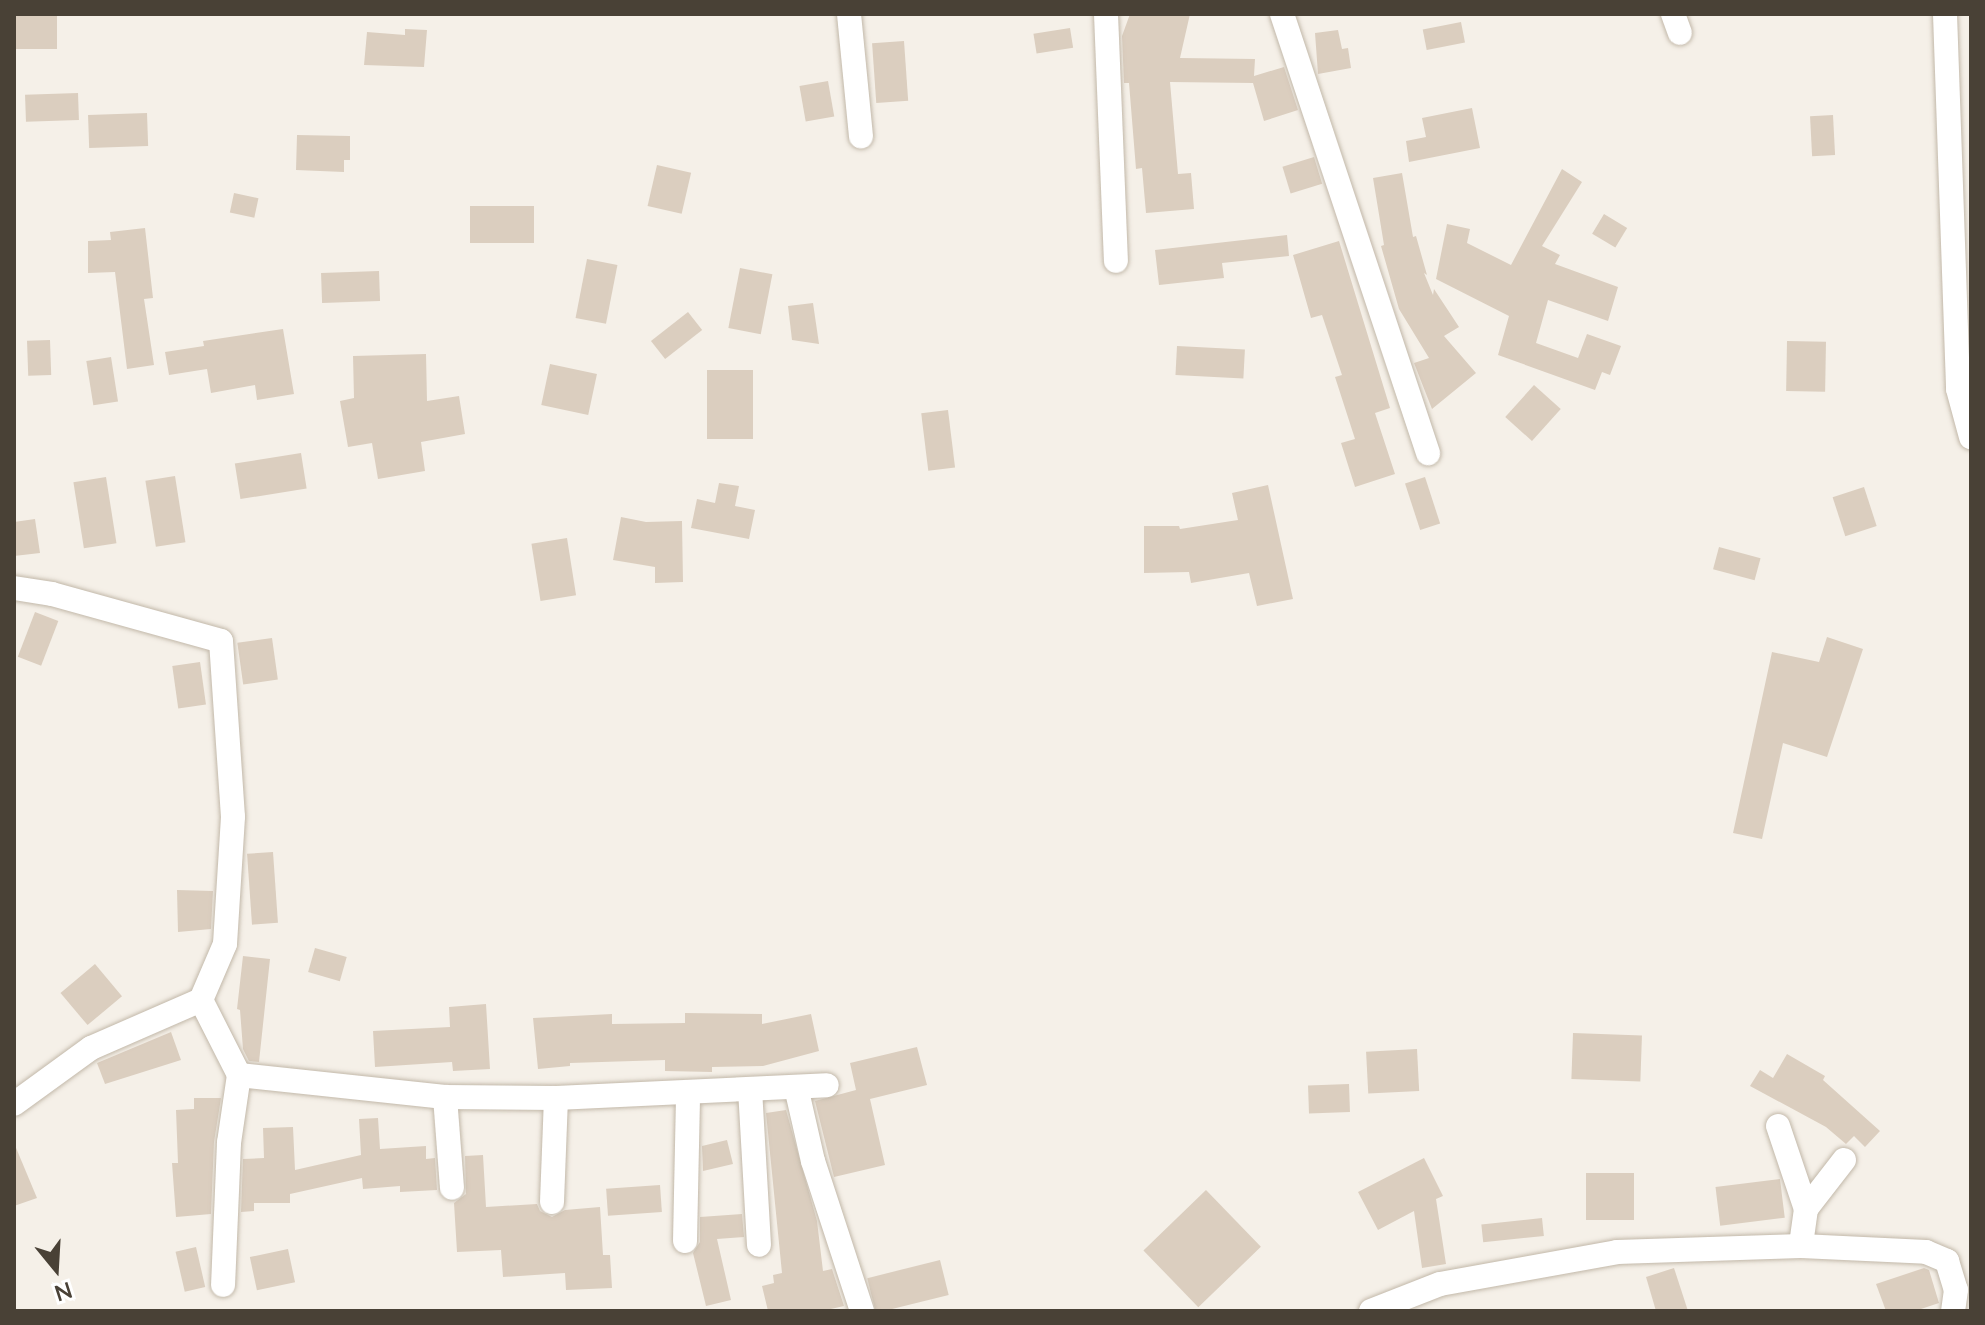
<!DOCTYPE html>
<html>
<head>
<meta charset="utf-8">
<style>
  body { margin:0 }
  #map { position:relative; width:1985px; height:1325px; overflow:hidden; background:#f5f0e8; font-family:Lato,sans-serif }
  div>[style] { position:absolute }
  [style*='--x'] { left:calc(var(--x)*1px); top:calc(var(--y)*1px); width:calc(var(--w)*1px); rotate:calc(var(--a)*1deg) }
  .building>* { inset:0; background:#dbcebf; transform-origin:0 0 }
  .roads { filter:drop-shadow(0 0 2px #c2b8a9) drop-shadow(0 0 2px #c2b8a9) }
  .street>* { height:24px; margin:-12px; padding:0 12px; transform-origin:12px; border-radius:12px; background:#fff }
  span { translate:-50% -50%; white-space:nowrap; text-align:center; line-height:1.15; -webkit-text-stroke:6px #fff; paint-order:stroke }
  .frame { position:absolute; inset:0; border:16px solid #494136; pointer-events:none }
  .north { position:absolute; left:16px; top:1229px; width:80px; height:80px; -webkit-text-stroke:6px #fff; paint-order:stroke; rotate:162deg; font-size:22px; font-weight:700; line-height:32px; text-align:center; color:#494136 }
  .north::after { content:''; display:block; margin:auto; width:28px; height:36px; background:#494136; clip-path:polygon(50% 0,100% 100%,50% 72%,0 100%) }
</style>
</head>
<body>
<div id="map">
  <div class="building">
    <div style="left:14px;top:14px;width:43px;height:35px"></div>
    <div style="clip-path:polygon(1130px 14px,1190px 14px,1180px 58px,1255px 59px,1254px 76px,1284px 67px,1298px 110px,1264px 121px,1253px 83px,1170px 82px,1178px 174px,1191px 173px,1194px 209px,1146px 213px,1142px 168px,1136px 169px,1129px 83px,1124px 83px,1122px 36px)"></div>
    <div style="left:1461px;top:22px;width:21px;height:39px;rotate:79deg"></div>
    <div style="left:1070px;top:28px;width:20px;height:37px;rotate:81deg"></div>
    <div style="clip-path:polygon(405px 29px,427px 30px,424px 67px,364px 65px,367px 32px,405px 35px)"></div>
    <div style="clip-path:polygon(1338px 30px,1342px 49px,1348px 48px,1351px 68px,1318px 74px,1315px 33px)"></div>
    <div style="left:904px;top:41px;width:60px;height:32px;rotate:86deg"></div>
    <div style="left:828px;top:81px;width:36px;height:29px;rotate:80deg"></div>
    <div style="left:78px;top:93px;width:27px;height:53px;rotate:88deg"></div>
    <div style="clip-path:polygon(1472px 108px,1480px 148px,1409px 162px,1406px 141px,1426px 137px,1422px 118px)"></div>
    <div style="left:147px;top:113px;width:33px;height:59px;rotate:88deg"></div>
    <div style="left:1833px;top:115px;width:40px;height:23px;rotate:87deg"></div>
    <div style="clip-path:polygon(297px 135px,350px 136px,350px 160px,344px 160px,344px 172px,296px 170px)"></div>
    <div style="left:1314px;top:157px;width:28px;height:33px;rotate:73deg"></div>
    <div style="left:657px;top:165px;width:35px;height:42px;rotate:13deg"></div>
    <div style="clip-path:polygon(1562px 169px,1582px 182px,1542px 246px,1560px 255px,1555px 264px,1618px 287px,1608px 321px,1548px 300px,1536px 343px,1578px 358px,1587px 334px,1621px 346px,1610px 375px,1602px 372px,1595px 390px,1498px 355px,1509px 316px,1436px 279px,1447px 224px,1470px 229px,1467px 243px,1511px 265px)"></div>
    <div style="clip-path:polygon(1402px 173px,1413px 237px,1416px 236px,1427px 275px,1424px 273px,1433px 295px,1434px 289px,1459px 327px,1444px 336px,1476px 373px,1432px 409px,1414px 363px,1429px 358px,1399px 309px,1381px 246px,1384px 245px,1373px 178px)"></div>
    <div style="left:234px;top:193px;width:25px;height:20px;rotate:12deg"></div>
    <div style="left:534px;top:206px;width:37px;height:64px;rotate:90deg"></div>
    <div style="left:1604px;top:214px;width:27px;height:23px;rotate:31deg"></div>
    <div style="clip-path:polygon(145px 228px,153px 298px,144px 299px,154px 365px,127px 369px,115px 272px,88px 273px,88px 241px,111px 240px,110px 232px)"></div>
    <div style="clip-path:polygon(1287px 235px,1289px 256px,1222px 263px,1224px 278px,1159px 285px,1155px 250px)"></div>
    <div style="clip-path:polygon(1339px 241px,1390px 408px,1375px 413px,1395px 474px,1355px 487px,1341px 443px,1355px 439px,1335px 377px,1342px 375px,1322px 315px,1311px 318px,1293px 255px)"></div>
    <div style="left:587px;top:259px;width:31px;height:60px;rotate:11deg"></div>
    <div style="left:740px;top:268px;width:33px;height:61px;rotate:11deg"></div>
    <div style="left:379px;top:271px;width:30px;height:58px;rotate:88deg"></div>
    <div style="clip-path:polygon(813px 303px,819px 344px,792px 340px,788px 306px)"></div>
    <div style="left:688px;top:312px;width:23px;height:47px;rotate:52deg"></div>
    <div style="clip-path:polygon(283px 329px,294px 394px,257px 400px,255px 385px,211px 393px,207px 369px,169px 375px,165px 352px,204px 346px,203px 341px)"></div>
    <div style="left:50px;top:340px;width:35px;height:23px;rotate:88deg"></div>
    <div style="left:1787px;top:341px;width:39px;height:50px;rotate:1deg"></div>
    <div style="left:1177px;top:346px;width:68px;height:29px;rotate:3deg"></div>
    <div style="clip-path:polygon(426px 354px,427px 401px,459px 396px,465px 434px,421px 442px,425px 471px,378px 479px,372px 443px,348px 447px,340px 401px,354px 398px,353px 356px)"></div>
    <div style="left:111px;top:357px;width:45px;height:25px;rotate:81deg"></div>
    <div style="left:550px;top:364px;width:48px;height:42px;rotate:12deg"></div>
    <div style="left:707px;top:370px;width:46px;height:69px"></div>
    <div style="left:1534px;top:385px;width:36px;height:43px;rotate:42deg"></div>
    <div style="left:948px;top:410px;width:58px;height:27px;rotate:83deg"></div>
    <div style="left:301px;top:453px;width:36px;height:67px;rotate:81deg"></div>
    <div style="left:175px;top:476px;width:67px;height:30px;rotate:81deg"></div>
    <div style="left:106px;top:477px;width:67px;height:33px;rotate:81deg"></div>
    <div style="left:1425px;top:477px;width:49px;height:21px;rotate:72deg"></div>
    <div style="clip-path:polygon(719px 483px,739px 486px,735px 506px,755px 510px,749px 539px,691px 528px,697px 499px,715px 503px)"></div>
    <div style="clip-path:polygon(1268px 485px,1293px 599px,1257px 606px,1249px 573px,1191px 583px,1189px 572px,1144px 573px,1144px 526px,1179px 526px,1180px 529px,1238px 520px,1232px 493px)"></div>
    <div style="left:1864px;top:487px;width:41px;height:33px;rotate:72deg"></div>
    <div style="clip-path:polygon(621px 517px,646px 522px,682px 521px,683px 582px,655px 583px,655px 567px,613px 560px)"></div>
    <div style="clip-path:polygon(35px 519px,40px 553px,14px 556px,14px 522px)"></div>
    <div style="left:567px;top:538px;width:58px;height:36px;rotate:81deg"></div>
    <div style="left:1719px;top:547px;width:43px;height:23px;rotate:15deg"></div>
    <div style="left:35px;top:612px;width:25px;height:48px;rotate:21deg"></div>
    <div style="clip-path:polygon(1827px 637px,1863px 649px,1827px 757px,1783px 743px,1762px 839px,1733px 833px,1772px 652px,1819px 662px)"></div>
    <div style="left:272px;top:638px;width:42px;height:35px;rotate:82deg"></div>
    <div style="left:200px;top:662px;width:43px;height:28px;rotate:82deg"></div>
    <div style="left:273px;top:852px;width:71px;height:26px;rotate:86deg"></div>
    <div style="clip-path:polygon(177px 890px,213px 891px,211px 929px,178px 932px)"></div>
    <div style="left:315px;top:948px;width:33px;height:25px;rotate:16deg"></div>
    <div style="clip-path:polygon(243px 956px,270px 959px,259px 1062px,249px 1061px,243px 1049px,240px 1010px,237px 1009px)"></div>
    <div style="left:95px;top:964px;width:42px;height:45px;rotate:50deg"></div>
    <div style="clip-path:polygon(486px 1004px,490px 1069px,453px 1071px,452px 1062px,375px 1067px,373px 1031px,450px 1027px,449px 1007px)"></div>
    <div style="clip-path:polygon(685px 1013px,762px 1014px,762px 1024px,811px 1014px,819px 1051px,763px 1066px,712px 1067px,712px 1072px,665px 1071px,665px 1060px,570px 1063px,570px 1066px,538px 1069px,533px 1018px,612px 1014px,612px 1024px,685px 1023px)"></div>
    <div style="clip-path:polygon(171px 1032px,181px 1060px,105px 1084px,97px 1063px)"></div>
    <div style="left:1573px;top:1033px;width:69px;height:46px;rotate:2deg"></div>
    <div style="clip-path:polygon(917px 1047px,927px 1085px,870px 1099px,885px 1165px,834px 1177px,815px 1101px,856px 1090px,850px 1063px)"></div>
    <div style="left:1417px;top:1049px;width:42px;height:51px;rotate:87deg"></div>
    <div style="clip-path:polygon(1787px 1054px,1825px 1076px,1823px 1080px,1880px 1131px,1865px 1147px,1854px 1136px,1846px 1144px,1826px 1127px,1750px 1086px,1760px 1070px,1773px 1078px)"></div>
    <div style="left:1349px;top:1084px;width:28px;height:41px;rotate:88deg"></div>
    <div style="clip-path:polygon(194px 1098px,221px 1098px,214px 1142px,211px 1214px,176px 1217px,172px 1163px,178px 1163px,176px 1110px,194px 1109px)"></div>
    <div style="clip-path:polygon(786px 1110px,817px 1221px,823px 1271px,832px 1269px,844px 1306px,822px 1311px,768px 1311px,762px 1286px,774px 1283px,773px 1275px,782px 1273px,766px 1113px)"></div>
    <div style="clip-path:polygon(378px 1118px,380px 1149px,426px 1146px,426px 1159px,435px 1158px,437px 1190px,400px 1192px,400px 1186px,363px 1189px,362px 1178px,290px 1194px,290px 1203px,254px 1203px,254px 1211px,241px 1212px,243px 1159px,264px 1158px,263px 1128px,293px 1127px,295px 1170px,361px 1155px,359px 1119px)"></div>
    <div style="clip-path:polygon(727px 1140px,733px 1164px,703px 1171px,702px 1146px)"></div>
    <div style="clip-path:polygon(14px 1143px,37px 1198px,14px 1206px)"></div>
    <div style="clip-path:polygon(483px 1155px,486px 1207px,537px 1204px,540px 1211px,552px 1217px,565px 1210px,600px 1207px,603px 1255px,610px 1255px,612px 1288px,566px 1290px,565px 1273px,503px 1277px,501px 1250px,457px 1252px,454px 1203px,466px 1194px,465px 1156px)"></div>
    <div style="clip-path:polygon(1424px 1158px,1443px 1196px,1436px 1199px,1446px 1264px,1422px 1268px,1414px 1211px,1378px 1230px,1358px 1192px)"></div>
    <div style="left:1634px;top:1173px;width:47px;height:48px;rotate:90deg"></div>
    <div style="left:1780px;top:1179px;width:39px;height:65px;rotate:83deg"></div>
    <div style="left:660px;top:1185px;width:27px;height:54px;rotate:86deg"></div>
    <div style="left:1206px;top:1190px;width:79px;height:87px;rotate:46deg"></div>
    <div style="clip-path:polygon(742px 1214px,744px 1237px,717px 1239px,731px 1300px,706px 1306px,693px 1253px,700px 1242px,700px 1217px)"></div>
    <div style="left:1542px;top:1218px;width:18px;height:61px;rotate:84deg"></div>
    <div style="left:196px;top:1247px;width:41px;height:21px;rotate:77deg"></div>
    <div style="left:288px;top:1249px;width:34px;height:39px;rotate:78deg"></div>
    <div style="left:940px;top:1260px;width:36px;height:75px;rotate:76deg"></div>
    <div style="clip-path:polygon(1674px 1268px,1688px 1311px,1656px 1311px,1646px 1277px)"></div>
    <div style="clip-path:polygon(1924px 1268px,1929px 1270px,1939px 1303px,1915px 1311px,1886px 1311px,1876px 1284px)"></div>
  </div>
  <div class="roads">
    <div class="street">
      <div style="--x:849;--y:14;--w:123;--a:84.4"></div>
      <div style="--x:1106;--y:14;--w:247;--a:87.7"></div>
      <div style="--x:1282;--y:14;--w:463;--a:71.6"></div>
      <div style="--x:1673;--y:14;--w:20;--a:70"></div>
      <div style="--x:1945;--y:14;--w:375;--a:88"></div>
      <div style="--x:1958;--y:389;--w:50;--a:74.8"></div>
      <div style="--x:14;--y:588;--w:38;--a:9"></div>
      <div style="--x:52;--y:594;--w:175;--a:15.5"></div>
      <div style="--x:221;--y:641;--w:176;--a:86.1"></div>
      <div style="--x:233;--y:817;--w:127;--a:93.6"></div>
      <div style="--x:225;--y:944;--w:61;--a:113.2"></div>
      <div style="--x:201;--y:1000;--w:120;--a:156.4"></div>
      <div style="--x:91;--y:1048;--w:95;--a:144"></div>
      <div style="--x:201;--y:1000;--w:84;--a:63.1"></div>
      <div style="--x:239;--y:1075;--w:69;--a:98.4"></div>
      <div style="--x:229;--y:1143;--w:142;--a:92.4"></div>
      <div style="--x:239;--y:1075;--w:207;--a:6.1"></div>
      <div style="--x:445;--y:1097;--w:111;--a:0.5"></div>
      <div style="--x:556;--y:1098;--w:271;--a:-2.7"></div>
      <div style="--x:796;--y:1087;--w:76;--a:77.1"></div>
      <div style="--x:813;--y:1161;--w:158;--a:71.9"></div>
      <div style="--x:750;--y:1089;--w:156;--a:86.7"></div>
      <div style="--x:445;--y:1097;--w:91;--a:85.6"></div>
      <div style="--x:1778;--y:1126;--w:88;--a:71.4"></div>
      <div style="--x:1806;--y:1209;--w:37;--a:98"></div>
      <div style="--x:552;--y:1202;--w:104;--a:-87.8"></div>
      <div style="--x:1806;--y:1209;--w:62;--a:-52.2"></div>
      <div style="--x:685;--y:1241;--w:149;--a:-88.8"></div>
      <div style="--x:1371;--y:1311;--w:74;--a:-21.4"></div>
      <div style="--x:1440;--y:1284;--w:180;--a:-10.2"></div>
      <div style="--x:1617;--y:1252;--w:184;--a:-1.9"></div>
      <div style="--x:1801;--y:1246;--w:125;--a:2.7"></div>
      <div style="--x:1926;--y:1252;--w:23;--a:23"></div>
      <div style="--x:1947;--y:1261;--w:30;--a:73"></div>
      <div style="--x:1956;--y:1290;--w:21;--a:98"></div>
    </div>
  </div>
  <div class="frame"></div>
  <div class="north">N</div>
</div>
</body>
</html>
